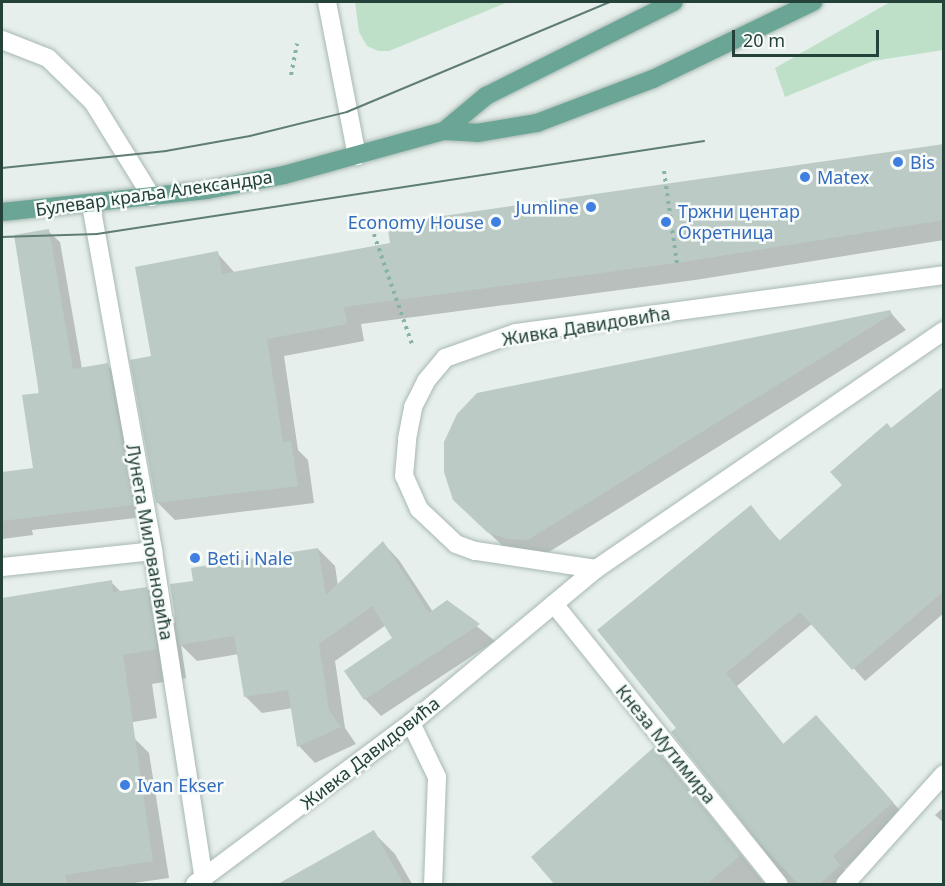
<!DOCTYPE html>
<html>
<head>
<meta charset="utf-8">
<style>
  body { margin:0 }
  #map { position:relative; width:945px; height:886px; overflow:hidden; background:#e6efeb; font-family:"Noto Sans",sans-serif }
  div>[style] { position:absolute }
  [style*='--x'] { left:calc(var(--x)*1px); top:calc(var(--y)*1px); width:calc(var(--w)*1px); rotate:calc(var(--a)*1deg) }
  .green>* { inset:0; background:#bfe0c8 }
  .shadow>* { inset:0; background:#0003 }
  .building>* { inset:0; background:#bbcac4 }
  .path>* { height:4px; margin-top:-2px; transform-origin:0; background:repeating-linear-gradient(90deg,#86b3a5 0 3px,transparent 0 7.5px) }
  .roads { filter:drop-shadow(0 0 2px #a8b8b2) drop-shadow(0 0 2px #a8b8b2) }
  .minor>* { height:18px; margin:-9px; padding:0 9px; transform-origin:9px; border-radius:9px; background:#fff }
  .major>* { height:18px; margin:-9px; padding:0 9px; transform-origin:9px; border-radius:9px; background:#6aa596 }
  .tram>* { height:1.5px; margin:-0.75px; padding:0 0.75px; transform-origin:0.75px; border-radius:0.75px; background:#5f7d75 }
  .dots>* { width:16px; height:16px; translate:-50% -50%; box-sizing:border-box; border:3px solid #f7fbf9; border-radius:50% }
  span { translate:-50% -50%; white-space:nowrap; text-align:center; line-height:1.15; -webkit-text-stroke:5px #f7fbf9; paint-order:stroke }
  .shop-label { font-size:18px; color:#366cbe }
  .left { translate:0 -50%; text-align:left }
  .right { translate:-100% -50%; text-align:right }
  .street-label { font-size:18px; color:#24423a }
  .frame { position:absolute; inset:0; border:3px solid #24423a; pointer-events:none }
  .scale { position:absolute; left:732px; top:30px; width:147px; height:27px; box-sizing:border-box; border:3px solid #24423a; border-top:0; padding-left:8px; font-size:18px; line-height:21px; white-space:nowrap; color:#24423a; -webkit-text-stroke:4px #f7fbf9; paint-order:stroke }
</style>
</head>
<body>
<div id="map">
  <div class="green">
    <div style="clip-path:polygon(355px 2px,508px 2px,389px 51px,378px 51px,367px 46px,359px 32px)"></div>
    <div style="clip-path:polygon(890px 2px,943px 2px,943px 50px,873px 61px,785px 97px,775px 68px)"></div>
  </div>
  <div class="shadow">
    <div style="clip-path:polygon(944px 146px,944px 240px,695px 280px,361px 324px,364px 341px,284px 356px,298px 450px,308px 460px,314px 503px,175px 520px,157px 502px,153px 357px,217px 253px,235px 273px)"></div>
    <div style="clip-path:polygon(48px 231px,60px 242px,82px 369px,107px 365px,119px 377px,144px 517px,32px 530px,33px 535px,2px 539px,2px 474px,34px 470px)"></div>
    <div style="clip-path:polygon(890px 312px,906px 330px,544px 555px,504px 547px,470px 515px)"></div>
    <div style="clip-path:polygon(944px 390px,944px 613px,865px 681px,813px 623px,737px 686px,784px 745px,828px 729px,904px 815px,844px 869px,851px 878px,844px 884px,790px 884px,673px 733px,679px 728px,750px 507px,781px 542px,844px 485px,892px 429px)"></div>
    <div style="clip-path:polygon(383px 543px,399px 560px,433px 612px,447px 602px,495px 641px,381px 716px,365px 699px,394px 638px,386px 625px,335px 661px,345px 728px,356px 744px,315px 763px,299px 746px,293px 708px,262px 713px,245px 696px,239px 654px,197px 661px,181px 645px,186px 678px,152px 684px,157px 718px,2px 744px,2px 600px,111px 582px,122px 593px,147px 589px,176px 618px,195px 582px,318px 549px,335px 566px,338px 586px)"></div>
    <div style="clip-path:polygon(132px 736px,149px 753px,169px 878px,127px 884px,2px 884px,2px 774px)"></div>
    <div style="clip-path:polygon(654px 749px,666px 761px,765px 884px,557px 884px)"></div>
    <div style="clip-path:polygon(944px 807px,944px 823px,935px 815px)"></div>
    <div style="clip-path:polygon(373px 832px,395px 854px,412px 884px,279px 884px)"></div>
  </div>
  <div class="building">
    <div style="clip-path:polygon(944px 144px,944px 220px,677px 263px,344px 307px,347px 324px,267px 339px,283px 442px,291px 441px,298px 486px,156px 503px,130px 360px,151px 356px,135px 267px,218px 251px,222px 274px,390px 243px,387px 224px)"></div>
    <div style="clip-path:polygon(49px 229px,73px 369px,108px 363px,133px 505px,2px 521px,2px 472px,33px 468px,22px 395px,39px 393px,14px 235px)"></div>
    <div style="clip-path:polygon(890px 310px,892px 314px,528px 540px,508px 539px,487px 532px,453px 500px,444px 472px,444px 442px,457px 414px,477px 393px)"></div>
    <div style="clip-path:polygon(944px 386px,944px 591px,852px 670px,800px 612px,726px 673px,783px 744px,816px 715px,893px 802px,833px 856px,840px 865px,819px 885px,799px 885px,758px 841px,671px 732px,676px 728px,597px 630px,751px 505px,779px 541px,842px 485px,830px 472px,887px 423px,891px 428px)"></div>
    <div style="clip-path:polygon(383px 541px,429px 613px,447px 600px,480px 624px,364px 700px,344px 671px,392px 638px,372px 606px,319px 644px,329px 710px,341px 727px,297px 747px,288px 690px,244px 697px,234px 636px,179px 645px,170px 584px,193px 581px,191px 568px,318px 548px,326px 595px)"></div>
    <div style="clip-path:polygon(112px 580px,113px 592px,147px 587px,157px 649px,123px 655px,153px 861px,65px 875px,68px 885px,2px 885px,2px 598px)"></div>
    <div style="clip-path:polygon(654px 747px,741px 855px,706px 885px,555px 885px,531px 857px)"></div>
    <div style="clip-path:polygon(374px 830px,404px 885px,276px 885px)"></div>
  </div>
  <div class="path">
    <div style="--x:291;--y:75;--w:32;--a:-79"></div>
    <div style="--x:664;--y:171;--w:93;--a:82"></div>
    <div style="--x:369;--y:220;--w:131;--a:70.9"></div>
  </div>
  <div class="roads">
    <div class="minor">
      <div style="--x:327;--y:2;--w:157;--a:79"></div>
      <div style="--x:2;--y:40;--w:49;--a:21.4"></div>
      <div style="--x:48;--y:58;--w:63;--a:44.4"></div>
      <div style="--x:93;--y:102;--w:112;--a:58.2"></div>
      <div style="--x:91;--y:205;--w:352;--a:79.8"></div>
      <div style="--x:153;--y:551;--w:333;--a:81.2"></div>
      <div style="--x:2;--y:567;--w:152;--a:-6"></div>
      <div style="--x:596;--y:569;--w:122;--a:-171.5"></div>
      <div style="--x:475;--y:551;--w:20;--a:-160"></div>
      <div style="--x:456;--y:544;--w:51;--a:-136.6"></div>
      <div style="--x:419;--y:509;--w:36;--a:-114"></div>
      <div style="--x:404;--y:476;--w:37;--a:-85"></div>
      <div style="--x:407;--y:439;--w:33;--a:-79"></div>
      <div style="--x:413;--y:407;--w:29;--a:-63"></div>
      <div style="--x:426;--y:381;--w:30;--a:-50"></div>
      <div style="--x:445;--y:358;--w:75;--a:-19.4"></div>
      <div style="--x:516;--y:333;--w:432;--a:-7.7"></div>
      <div style="--x:554;--y:604;--w:359;--a:51.3"></div>
      <div style="--x:411;--y:723;--w:60;--a:64.3"></div>
      <div style="--x:437;--y:777;--w:107;--a:92.1"></div>
      <div style="--x:195;--y:884;--w:269;--a:-36.7"></div>
      <div style="--x:411;--y:723;--w:241;--a:-39.8"></div>
      <div style="--x:596;--y:569;--w:422;--a:-34.4"></div>
      <div style="--x:845;--y:884;--w:148;--a:-48"></div>
    </div>
    <div class="major">
      <div style="--x:444;--y:131;--w:55;--a:-39.8"></div>
      <div style="--x:486;--y:96;--w:210;--a:-26.6"></div>
      <div style="--x:2;--y:212;--w:206;--a:-6.1"></div>
      <div style="--x:207;--y:190;--w:78;--a:-11"></div>
      <div style="--x:284;--y:175;--w:166;--a:-15.4"></div>
      <div style="--x:444;--y:131;--w:33;--a:3"></div>
      <div style="--x:477;--y:133;--w:61;--a:-9.5"></div>
      <div style="--x:537;--y:123;--w:124;--a:-20.8"></div>
      <div style="--x:653;--y:79;--w:178;--a:-25.7"></div>
    </div>
  </div>
  <div class="tram">
    <div style="--x:2;--y:168;--w:165;--a:-5.9"></div>
    <div style="--x:166;--y:151;--w:85;--a:-10.1"></div>
    <div style="--x:250;--y:136;--w:100;--a:-13.9"></div>
    <div style="--x:347;--y:112;--w:285;--a:-22.7"></div>
    <div style="--x:2;--y:237;--w:95;--a:-1.8"></div>
    <div style="--x:97;--y:234;--w:614;--a:-8.71"></div>
  </div>
  <div class="dots">
    <div style="left:898px;top:162px;background:#3f7fe0"></div>
    <div style="left:805px;top:177px;background:#3f7fe0"></div>
    <div style="left:591px;top:207px;background:#3f7fe0"></div>
    <div style="left:496px;top:222px;background:#3f7fe0"></div>
    <div style="left:666px;top:222px;background:#3f7fe0"></div>
    <div style="left:195px;top:558px;background:#3f7fe0"></div>
    <div style="left:125px;top:785px;background:#3f7fe0"></div>
  </div>
  <div class="shop-label">
    <span class="left" style="left:910px;top:162px">Bis</span>
    <span class="left" style="left:817px;top:177px">Matex</span>
    <span class="right" style="left:579px;top:207px">Jumline</span>
    <span class="left" style="left:678px;top:222px">Тржни центар<br>Окретница</span>
    <span class="right" style="left:484px;top:222px">Economy House</span>
    <span class="left" style="left:207px;top:558px">Beti i Nale</span>
    <span class="left" style="left:137px;top:785px">Ivan Ekser</span>
  </div>
  <div class="street-label">
    <span style="left:154px;top:193px;rotate:-8deg">Булевар краља Александра</span>
    <span style="left:586px;top:326px;rotate:-9deg">Живка Давидовића</span>
    <span style="left:150px;top:542px;rotate:80deg">Лунета Миловановића</span>
    <span style="left:666px;top:744px;rotate:51deg">Кнеза Мутимира</span>
    <span style="left:370px;top:753px;rotate:-38deg">Живка Давидовића</span>
  </div>
  <div class="frame"></div>
  <div class="scale">20 m</div>
</div>
</body>
</html>
